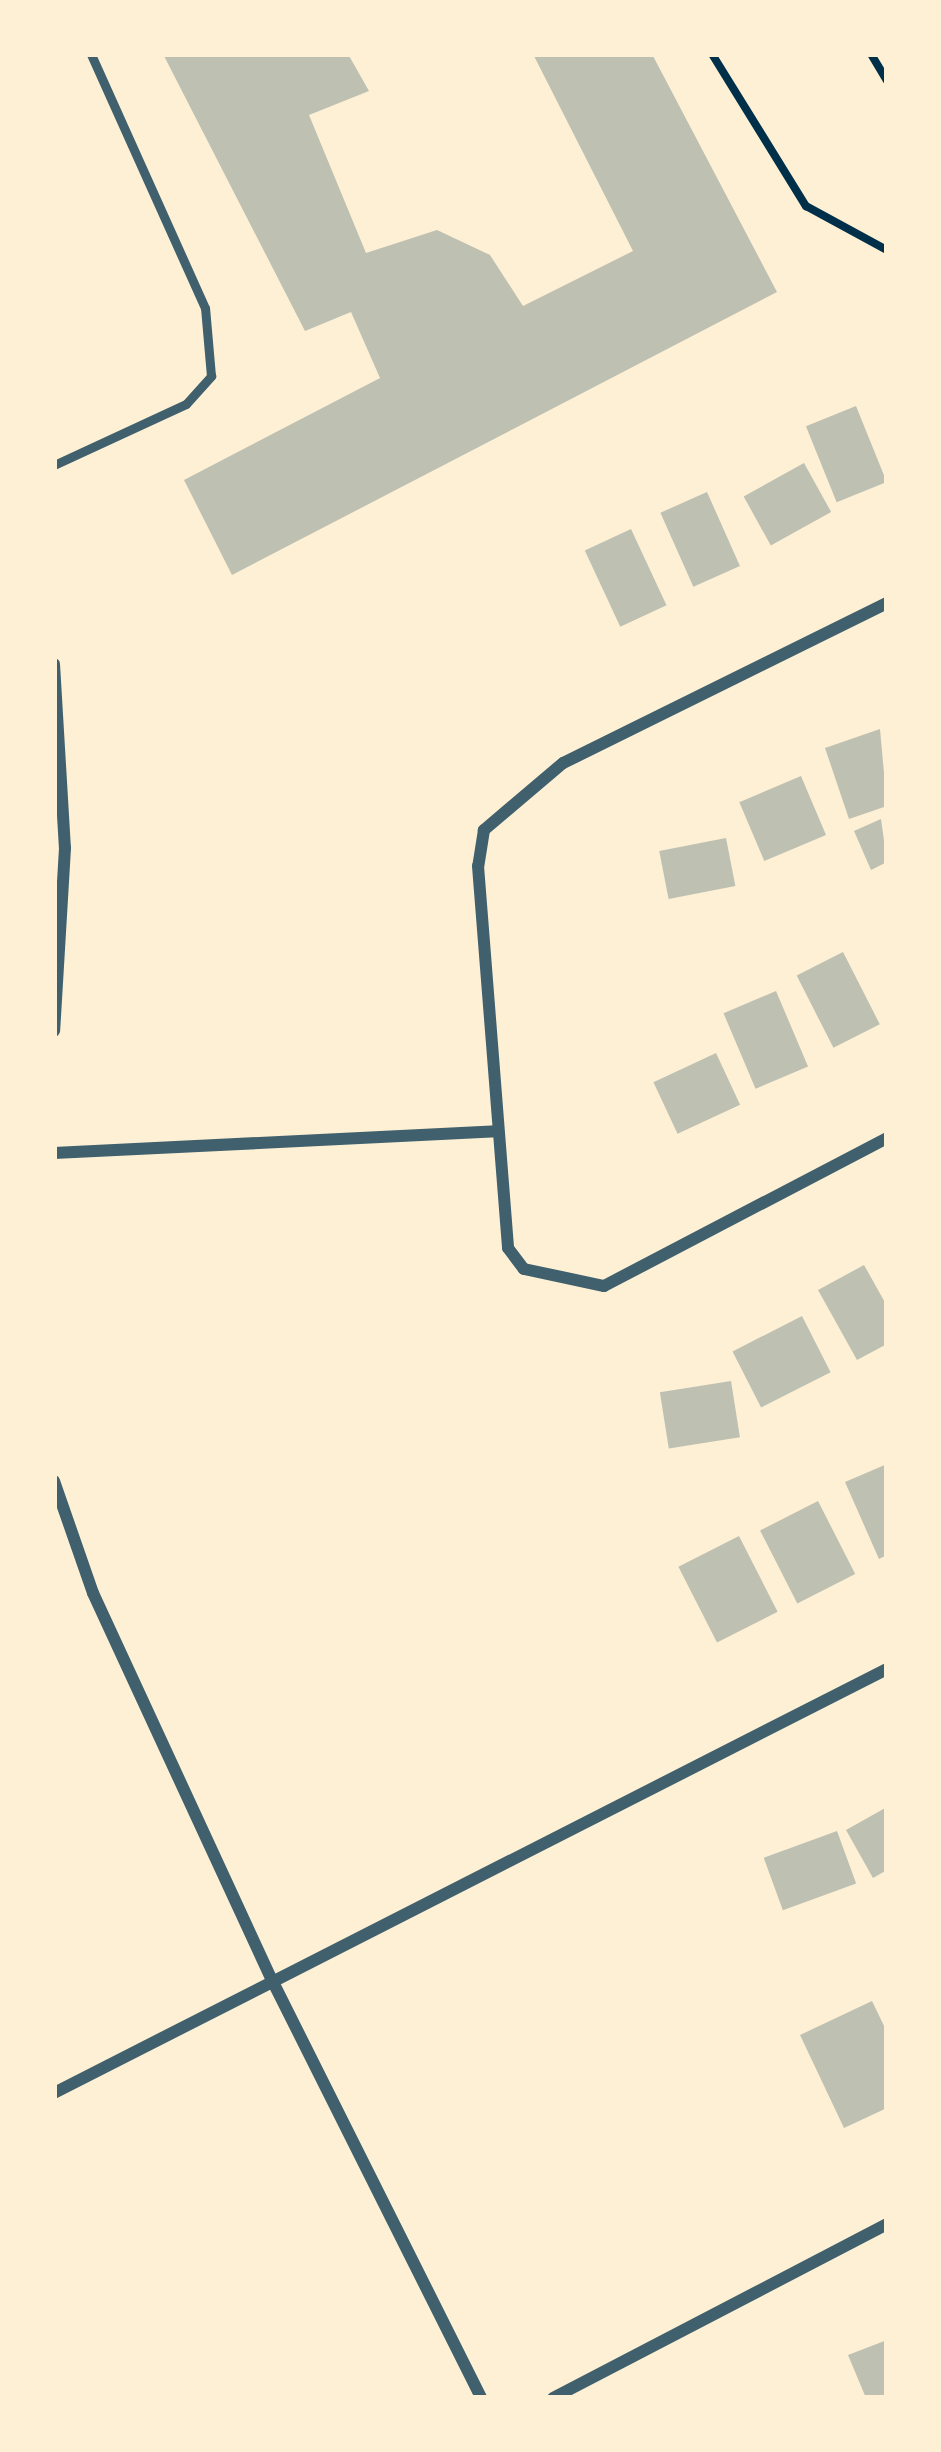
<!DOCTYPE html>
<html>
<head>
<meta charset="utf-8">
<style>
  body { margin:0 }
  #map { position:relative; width:941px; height:2452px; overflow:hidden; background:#fdf0d5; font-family:Mulish,sans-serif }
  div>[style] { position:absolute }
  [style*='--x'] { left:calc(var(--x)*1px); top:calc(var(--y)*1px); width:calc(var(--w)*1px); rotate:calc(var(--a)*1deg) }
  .building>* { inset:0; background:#bec0b2; transform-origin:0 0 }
  .path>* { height:8px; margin:-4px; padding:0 4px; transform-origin:4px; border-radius:4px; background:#003049 }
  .service>* { height:9px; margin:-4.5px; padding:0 4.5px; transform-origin:4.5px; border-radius:4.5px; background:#3f606c }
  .minor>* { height:12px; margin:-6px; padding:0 6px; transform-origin:6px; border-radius:6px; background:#3f606c }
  span { translate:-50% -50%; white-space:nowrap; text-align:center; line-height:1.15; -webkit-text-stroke:10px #fdf0d5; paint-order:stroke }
  .frame { position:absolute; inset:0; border:57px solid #fdf0d5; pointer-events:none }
</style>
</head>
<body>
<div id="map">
  <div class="building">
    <div style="clip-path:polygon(163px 54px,348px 54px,369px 91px,309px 115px,366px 253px,437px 230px,490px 255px,523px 306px,633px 251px,533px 54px,652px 54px,777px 292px,232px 575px,184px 480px,380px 378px,351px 312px,305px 331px)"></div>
    <div style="left:856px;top:406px;width:82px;height:54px;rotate:68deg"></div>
    <div style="left:804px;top:463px;width:56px;height:69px;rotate:61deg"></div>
    <div style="left:707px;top:492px;width:81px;height:51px;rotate:66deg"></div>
    <div style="left:631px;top:529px;width:84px;height:51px;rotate:65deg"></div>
    <div style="clip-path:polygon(880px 729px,887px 806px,849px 819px,825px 748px)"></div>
    <div style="left:801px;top:776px;width:64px;height:67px;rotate:67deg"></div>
    <div style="clip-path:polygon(881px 819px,887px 862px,871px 870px,854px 831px)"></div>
    <div style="left:726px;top:838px;width:49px;height:68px;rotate:79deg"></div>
    <div style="left:843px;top:952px;width:81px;height:52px;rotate:63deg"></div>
    <div style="left:776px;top:991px;width:82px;height:57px;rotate:67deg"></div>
    <div style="left:716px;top:1053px;width:57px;height:69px;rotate:65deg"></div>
    <div style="clip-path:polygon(864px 1265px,887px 1306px,887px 1344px,857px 1360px,818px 1290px)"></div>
    <div style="left:802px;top:1316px;width:63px;height:78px;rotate:63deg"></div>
    <div style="left:731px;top:1381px;width:57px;height:72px;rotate:81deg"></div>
    <div style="clip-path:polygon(887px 1464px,887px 1555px,879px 1559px,845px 1482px)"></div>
    <div style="left:818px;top:1501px;width:82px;height:65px;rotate:63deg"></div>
    <div style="left:739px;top:1536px;width:85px;height:68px;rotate:63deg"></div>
    <div style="clip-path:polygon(887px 1807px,887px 1870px,873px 1878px,846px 1830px)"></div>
    <div style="left:837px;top:1831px;width:56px;height:78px;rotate:70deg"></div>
    <div style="clip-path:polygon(872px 2001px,887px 2032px,887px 2108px,844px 2128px,800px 2035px)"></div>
    <div style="clip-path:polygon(887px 2340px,887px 2398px,866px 2398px,848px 2355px)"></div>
  </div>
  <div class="path">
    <div style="--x:712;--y:54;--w:179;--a:58.3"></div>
    <div style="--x:806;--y:206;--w:92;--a:28.5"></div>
    <div style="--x:871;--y:54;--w:31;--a:59"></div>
  </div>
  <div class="service">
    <div style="--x:54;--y:465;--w:145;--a:-24.8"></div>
    <div style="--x:186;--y:404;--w:38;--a:-48"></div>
    <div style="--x:211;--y:376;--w:68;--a:-95"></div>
    <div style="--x:205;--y:308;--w:278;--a:-114.2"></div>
  </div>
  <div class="minor">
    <div style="--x:887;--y:603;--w:361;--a:153.7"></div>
    <div style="--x:563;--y:763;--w:104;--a:139.7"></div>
    <div style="--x:484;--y:830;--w:36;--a:99"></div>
    <div style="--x:478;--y:866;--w:383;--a:85.5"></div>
    <div style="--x:508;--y:1248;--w:26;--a:53"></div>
    <div style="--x:524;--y:1269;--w:82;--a:12"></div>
    <div style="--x:604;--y:1286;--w:319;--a:-27.6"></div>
    <div style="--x:54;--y:664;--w:184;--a:86.6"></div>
    <div style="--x:65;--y:848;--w:183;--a:93.4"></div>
    <div style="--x:54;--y:1153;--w:443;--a:-2.8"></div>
    <div style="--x:54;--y:1481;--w:119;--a:70.8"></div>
    <div style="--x:93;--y:1593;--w:426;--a:65.2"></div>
    <div style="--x:272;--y:1980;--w:467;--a:63.4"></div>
    <div style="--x:54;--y:2093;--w:935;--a:-26.98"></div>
    <div style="--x:553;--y:2398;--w:377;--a:-27.5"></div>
  </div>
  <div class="frame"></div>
</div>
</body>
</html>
